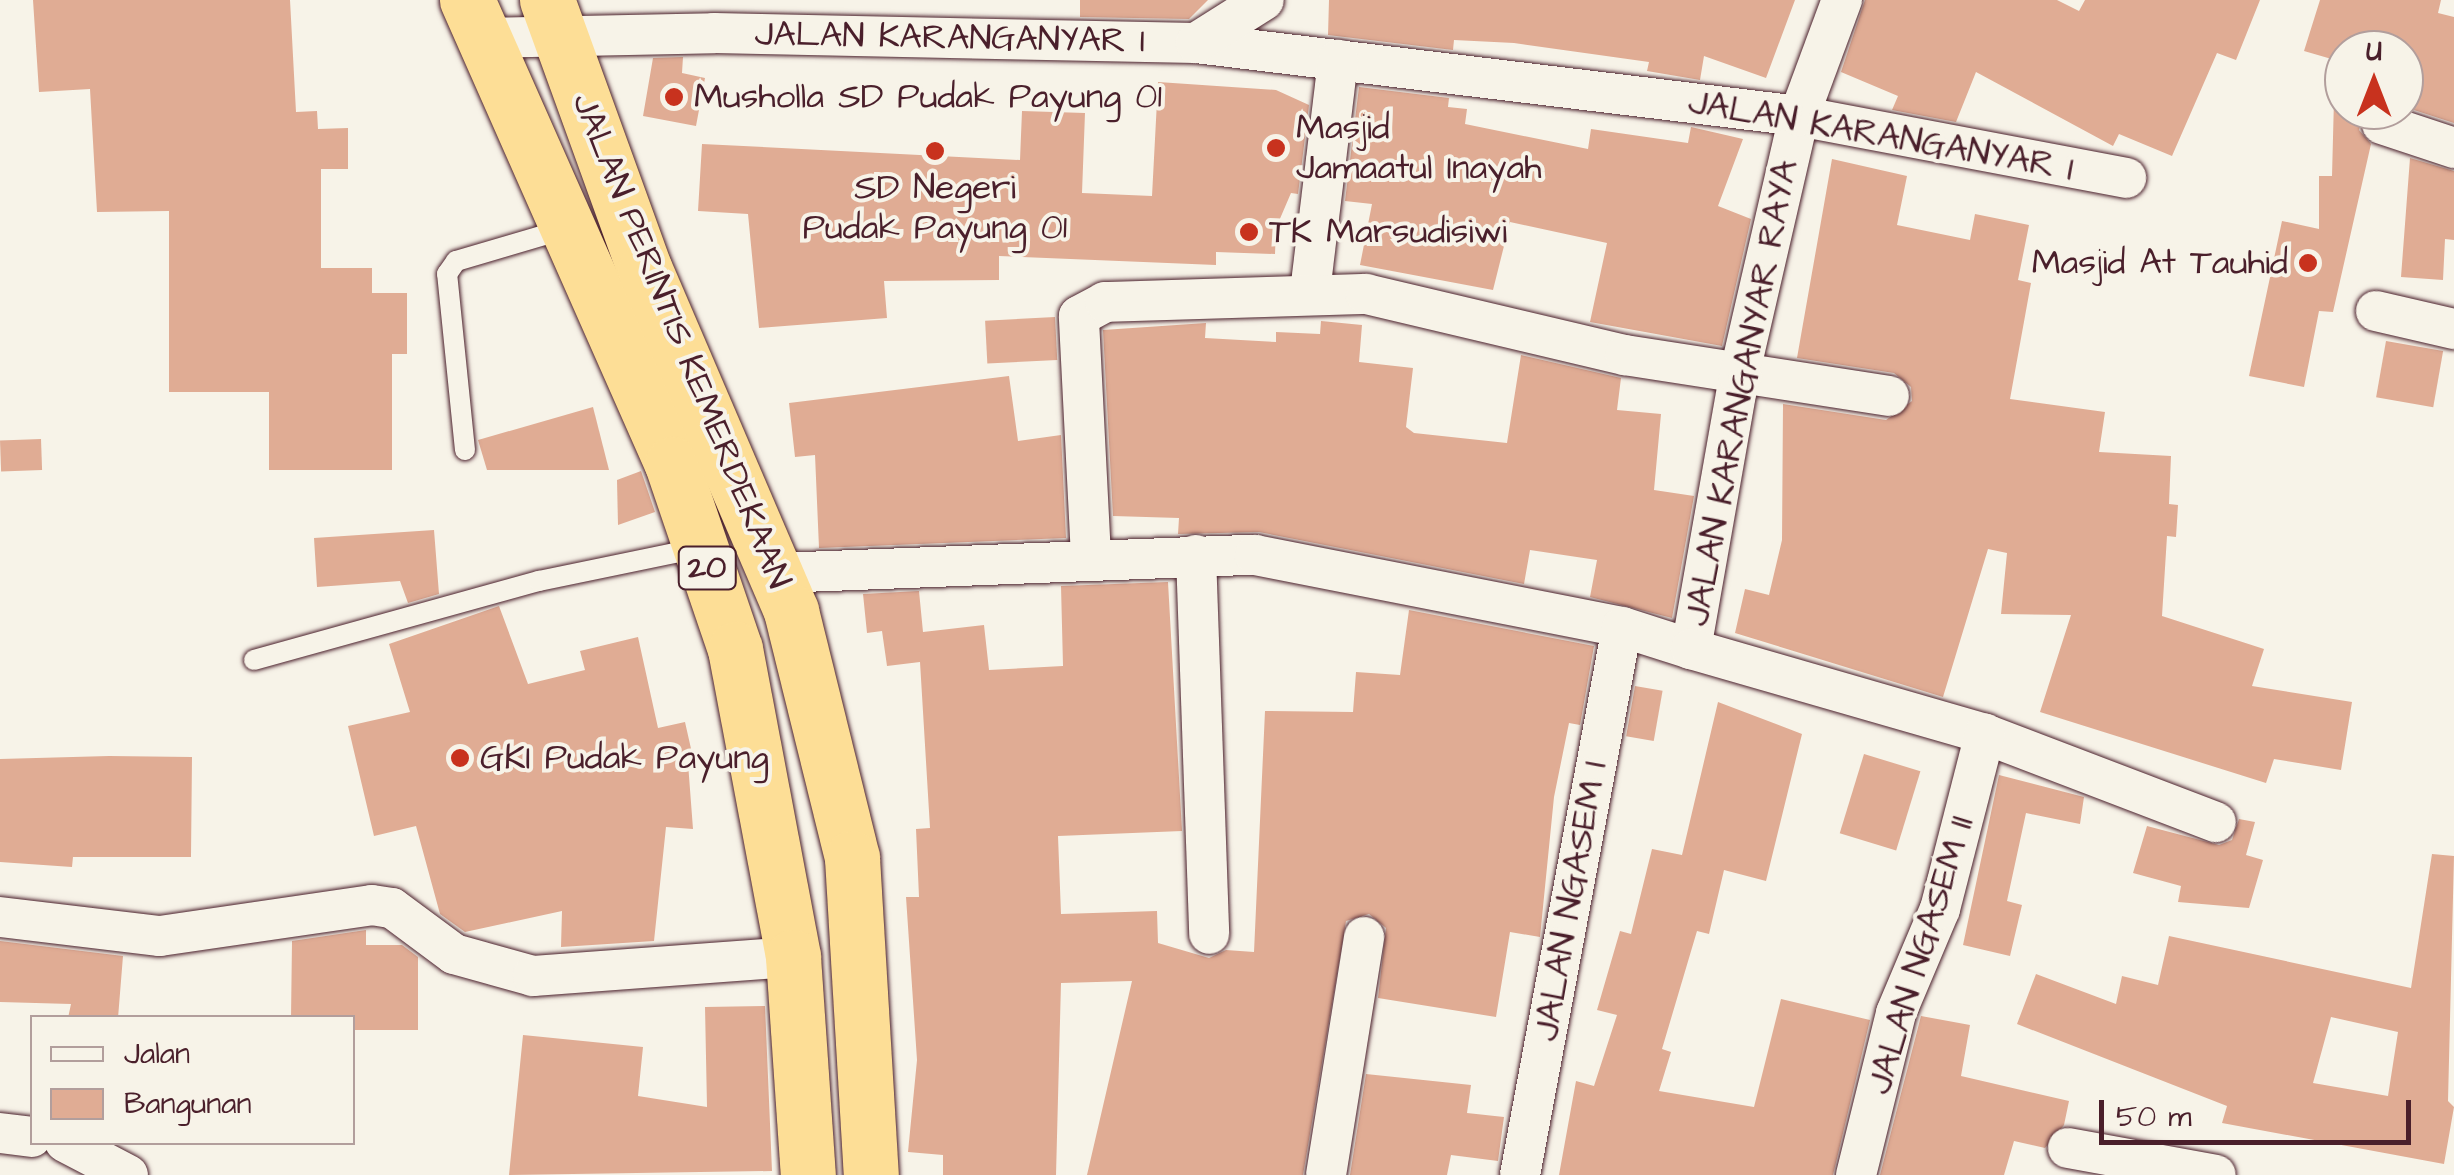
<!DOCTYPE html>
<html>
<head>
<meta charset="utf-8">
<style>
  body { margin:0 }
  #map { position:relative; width:2454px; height:1175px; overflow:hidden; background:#f7f3e8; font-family:"Architects Daughter",sans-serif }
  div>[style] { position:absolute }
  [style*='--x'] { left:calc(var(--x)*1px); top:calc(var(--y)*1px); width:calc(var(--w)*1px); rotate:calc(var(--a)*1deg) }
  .building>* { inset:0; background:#e0ac94; transform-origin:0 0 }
  .roads { filter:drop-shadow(0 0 2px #4a1f2b) drop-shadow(0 0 2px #4a1f2b) }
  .lane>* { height:20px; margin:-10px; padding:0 10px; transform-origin:10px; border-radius:10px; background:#f7f3e8 }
  .street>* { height:40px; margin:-20px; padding:0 20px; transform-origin:20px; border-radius:20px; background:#f7f3e8 }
  .highway>* { height:55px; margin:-27.5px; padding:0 27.5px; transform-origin:27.5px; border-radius:27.5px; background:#fdde96 }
  .dots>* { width:28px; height:28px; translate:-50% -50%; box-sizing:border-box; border:5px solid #f7f3e8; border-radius:50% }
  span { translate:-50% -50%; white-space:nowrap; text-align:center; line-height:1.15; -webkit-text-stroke:8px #f7f3e8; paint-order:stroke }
  .shield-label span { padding:2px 8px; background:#f7f3e8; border:2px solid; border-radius:8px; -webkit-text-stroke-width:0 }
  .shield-label { font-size:32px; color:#4a1f2b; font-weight:700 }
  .street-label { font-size:35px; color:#4a1f2b }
  .poi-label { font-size:35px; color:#4a1f2b }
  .left { translate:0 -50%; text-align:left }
  .right { translate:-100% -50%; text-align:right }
  .legend { position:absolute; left:30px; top:1015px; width:325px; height:130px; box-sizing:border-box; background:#f7f3e8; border:2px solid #b29e9c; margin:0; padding:12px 18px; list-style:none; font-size:30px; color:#4a1f2b }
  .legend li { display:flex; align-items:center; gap:20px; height:50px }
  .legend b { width:50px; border:2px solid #b29e9c }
  .north { position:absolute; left:2324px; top:30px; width:100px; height:100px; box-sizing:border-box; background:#f7f3e8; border:2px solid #b29e9c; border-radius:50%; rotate:0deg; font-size:28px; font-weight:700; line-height:40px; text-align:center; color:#4a1f2b }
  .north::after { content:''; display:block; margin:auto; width:35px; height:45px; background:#c8321e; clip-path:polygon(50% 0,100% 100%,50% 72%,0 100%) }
  .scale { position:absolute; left:2099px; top:1100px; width:312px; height:45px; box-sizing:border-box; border:5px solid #4a1f2b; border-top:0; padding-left:12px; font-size:30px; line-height:35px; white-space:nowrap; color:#4a1f2b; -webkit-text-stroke:8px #f7f3e8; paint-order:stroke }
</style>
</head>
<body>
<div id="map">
  <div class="building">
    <div style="clip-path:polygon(33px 0,290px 0,296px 112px,317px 111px,318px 129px,348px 128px,348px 169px,321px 169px,321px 268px,372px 268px,372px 293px,407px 293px,407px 354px,392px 354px,392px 470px,269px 470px,269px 392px,169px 392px,169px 211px,97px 212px,90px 89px,39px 92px)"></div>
    <div style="clip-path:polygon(1080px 0,1208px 0,1189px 19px,1080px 17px)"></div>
    <div style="clip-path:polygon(1329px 0,1795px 0,1766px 78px,1704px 56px,1700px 80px,1647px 71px,1649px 62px,1514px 43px,1454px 40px,1453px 50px,1328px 35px)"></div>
    <div style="clip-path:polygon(1865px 0,2057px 0,2079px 11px,2085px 0,2260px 0,2236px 60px,2217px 53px,2172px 156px,2119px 134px,2113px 146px,1976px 72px,1956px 122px,1892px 110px,1898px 96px,1841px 72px)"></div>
    <div style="clip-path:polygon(2320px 0,2441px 0,2438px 13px,2454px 17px,2454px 123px,2414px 110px,2416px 83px,2404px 81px,2404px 50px,2344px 50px,2344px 110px,2364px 110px,2359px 130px,2371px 144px,2333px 312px,2319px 311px,2304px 387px,2249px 376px,2282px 221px,2319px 229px,2319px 176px,2332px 176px,2335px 60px,2304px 51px)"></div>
    <div style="clip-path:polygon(683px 57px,682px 73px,705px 78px,696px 126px,643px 116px,653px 58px)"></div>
    <div style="clip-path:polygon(1158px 82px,1276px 90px,1309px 105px,1298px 194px,1291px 193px,1276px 228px,1275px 254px,1216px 252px,1216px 265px,999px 256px,999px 280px,884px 281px,887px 318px,759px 328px,748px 214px,698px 211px,702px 144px,1020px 160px,1022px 111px,1085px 113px,1082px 193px,1152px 196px)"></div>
    <div style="clip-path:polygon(1359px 87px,1449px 98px,1448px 107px,1467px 109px,1465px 124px,1588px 149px,1591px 129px,1688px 143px,1691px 127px,1743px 139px,1718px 206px,1751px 219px,1722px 346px,1590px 322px,1607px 243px,1510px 222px,1493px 290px,1360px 265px,1372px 204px,1345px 201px)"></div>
    <div style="clip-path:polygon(2410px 158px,2454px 171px,2454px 240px,2445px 239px,2443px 280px,2401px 277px)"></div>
    <div style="clip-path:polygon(1832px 159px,1907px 176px,1897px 225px,1970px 240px,1975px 214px,2029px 225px,2018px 280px,2031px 283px,2010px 399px,2105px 412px,2099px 452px,2171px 456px,2169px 504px,2178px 505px,2176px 537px,2167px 536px,2162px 616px,2264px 649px,2252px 686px,2352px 702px,2341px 770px,2274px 759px,2266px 783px,2040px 712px,2071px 615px,2001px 614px,2007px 553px,1988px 549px,1943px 697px,1735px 633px,1745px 589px,1769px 595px,1782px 540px,1783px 404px,1886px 420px,1912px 401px,1911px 387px,1894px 373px,1797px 358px)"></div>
    <div style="left:1055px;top:317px;width:43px;height:70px;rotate:87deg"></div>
    <div style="clip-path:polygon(1321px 321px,1362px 325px,1359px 362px,1413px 368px,1406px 427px,1414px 433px,1507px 443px,1521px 355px,1621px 378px,1617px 410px,1661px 414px,1654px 490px,1694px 496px,1672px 618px,1590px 597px,1597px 560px,1530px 550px,1524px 584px,1259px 532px,1178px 534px,1179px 518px,1113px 516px,1103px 330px,1206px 323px,1205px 338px,1276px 342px,1276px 332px,1320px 334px)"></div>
    <div style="left:2386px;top:341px;width:58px;height:57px;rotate:10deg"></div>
    <div style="clip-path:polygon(1009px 376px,1018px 441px,1061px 435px,1066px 538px,819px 548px,815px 455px,795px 457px,789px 403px)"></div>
    <div style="clip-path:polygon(593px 407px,609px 470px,487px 470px,478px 440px)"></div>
    <div style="left:41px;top:439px;width:31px;height:41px;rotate:88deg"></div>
    <div style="clip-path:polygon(641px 471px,655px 512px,618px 525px,617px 480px)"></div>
    <div style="clip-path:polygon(434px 530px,439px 594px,408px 603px,400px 581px,317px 587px,314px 538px)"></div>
    <div style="clip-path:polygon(1168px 582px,1182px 831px,1058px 836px,1061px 914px,1157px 911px,1158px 943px,1209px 958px,1226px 950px,1254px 952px,1265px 711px,1353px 712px,1356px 672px,1400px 675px,1409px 610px,1594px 646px,1580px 725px,1569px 723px,1554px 797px,1540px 937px,1510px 932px,1496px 1017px,1378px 998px,1386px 928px,1369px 914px,1346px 921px,1303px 1175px,1087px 1175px,1132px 981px,1061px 983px,1056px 1175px,943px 1175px,943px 1155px,908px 1152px,917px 1060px,906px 897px,919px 897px,916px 829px,930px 828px,920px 662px,887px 666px,882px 631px,867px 633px,863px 594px,919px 591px,923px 632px,984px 625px,989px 670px,1063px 666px,1061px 586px)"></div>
    <div style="clip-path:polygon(499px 606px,528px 684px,585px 670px,580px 651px,638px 637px,658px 728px,685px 722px,694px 762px,688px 763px,693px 829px,666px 827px,654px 941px,561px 947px,562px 911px,465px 932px,440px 914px,416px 826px,374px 836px,348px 726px,410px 712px,389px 644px)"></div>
    <div style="left:1635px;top:686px;width:28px;height:51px;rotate:10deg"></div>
    <div style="clip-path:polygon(1718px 702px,1802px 734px,1766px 881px,1724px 870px,1709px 934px,1697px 931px,1662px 1049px,1671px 1052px,1659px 1091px,1754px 1107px,1781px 999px,1870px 1020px,1833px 1175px,1559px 1175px,1576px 1081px,1594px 1086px,1617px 1015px,1597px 1010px,1620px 931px,1631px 934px,1652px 849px,1682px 855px)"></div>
    <div style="left:1864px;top:754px;width:59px;height:83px;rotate:17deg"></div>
    <div style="clip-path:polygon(109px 756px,192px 757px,191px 857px,73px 857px,72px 867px,0 862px,0 759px)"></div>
    <div style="clip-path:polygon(1999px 775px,2084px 797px,2080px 824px,2026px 813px,2007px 901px,2022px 905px,2010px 956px,1963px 945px)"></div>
    <div style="clip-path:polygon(2239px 819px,2255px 822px,2246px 855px,2263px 860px,2249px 908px,2178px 902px,2181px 886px,2133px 873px,2147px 826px,2219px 845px,2232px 840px)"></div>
    <div style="clip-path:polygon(evenodd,2432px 854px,2454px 856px,2448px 1101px,2454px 1107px,2444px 1164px,2222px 1123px,2227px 1106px,2017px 1024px,2036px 974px,2116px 1004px,2122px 976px,2158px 985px,2169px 936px,2411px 988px,2432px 854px,2331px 1017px,2398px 1032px,2388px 1096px,2313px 1083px,2331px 1017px)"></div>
    <div style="clip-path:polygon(366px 930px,366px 945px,402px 945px,418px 957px,418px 1030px,352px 1030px,352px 1018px,291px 1018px,292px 941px)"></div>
    <div style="clip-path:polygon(0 941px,123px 956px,118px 1018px,68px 1018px,71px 1004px,0 1002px)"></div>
    <div style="clip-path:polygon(765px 1006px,772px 1171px,509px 1175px,523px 1035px,643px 1047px,638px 1096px,707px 1107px,705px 1007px)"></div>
    <div style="clip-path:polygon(1921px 1016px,1970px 1025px,1961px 1076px,2069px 1101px,2064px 1125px,2045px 1148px,2014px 1141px,2004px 1175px,1880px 1175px)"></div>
    <div style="clip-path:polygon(1366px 1074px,1471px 1085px,1467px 1113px,1504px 1117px,1498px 1161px,1451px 1155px,1447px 1175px,1350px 1175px)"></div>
  </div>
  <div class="roads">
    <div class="lane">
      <div style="--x:465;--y:450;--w:177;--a:-95.8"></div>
      <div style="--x:447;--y:274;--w:16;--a:-55"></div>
      <div style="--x:456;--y:261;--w:114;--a:-16.4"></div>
      <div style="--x:254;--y:660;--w:296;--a:-15.5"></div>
      <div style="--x:539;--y:581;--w:163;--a:-11.7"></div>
    </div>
    <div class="street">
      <div style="--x:482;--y:38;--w:232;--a:-1.2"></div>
      <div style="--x:714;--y:33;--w:482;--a:1.2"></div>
      <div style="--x:1196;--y:43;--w:607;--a:6.9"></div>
      <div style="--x:1799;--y:116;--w:333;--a:10.7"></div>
      <div style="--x:1196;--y:43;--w:80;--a:-32.3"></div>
      <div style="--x:2382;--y:124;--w:76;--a:18.4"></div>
      <div style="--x:1310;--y:292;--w:234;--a:-83.1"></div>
      <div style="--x:2376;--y:311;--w:80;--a:13"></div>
      <div style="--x:1196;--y:555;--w:379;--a:88"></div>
      <div style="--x:1091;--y:557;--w:241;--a:-92.9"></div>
      <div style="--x:1079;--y:316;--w:30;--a:-28"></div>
      <div style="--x:1105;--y:302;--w:261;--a:-1.8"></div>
      <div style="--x:1366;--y:294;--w:266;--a:13.3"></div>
      <div style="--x:1625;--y:355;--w:267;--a:8.8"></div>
      <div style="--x:777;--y:573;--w:478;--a:-2.2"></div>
      <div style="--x:1255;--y:555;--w:374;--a:11.1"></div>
      <div style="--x:1622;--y:627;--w:72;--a:17.7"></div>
      <div style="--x:1691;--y:649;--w:277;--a:-80"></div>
      <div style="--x:1739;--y:376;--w:267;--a:-77"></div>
      <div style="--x:1799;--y:116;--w:124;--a:-69.7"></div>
      <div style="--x:1691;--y:649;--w:306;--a:16.1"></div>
      <div style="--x:1985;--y:734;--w:247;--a:20.9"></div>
      <div style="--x:0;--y:917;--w:161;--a:6.8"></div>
      <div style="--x:160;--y:936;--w:214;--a:-8.3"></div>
      <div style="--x:372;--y:905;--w:20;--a:9"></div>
      <div style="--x:392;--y:908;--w:77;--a:36.6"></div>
      <div style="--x:454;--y:954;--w:82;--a:15.6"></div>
      <div style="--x:533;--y:976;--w:261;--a:-4.2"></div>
      <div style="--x:0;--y:1133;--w:32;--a:7"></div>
      <div style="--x:65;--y:1142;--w:71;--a:27.6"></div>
      <div style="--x:2068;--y:1148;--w:150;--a:10.3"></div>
      <div style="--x:1326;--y:1175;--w:241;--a:-80.9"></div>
      <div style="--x:1520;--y:1175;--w:557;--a:-79.46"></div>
      <div style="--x:1856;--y:1175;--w:167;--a:-76.1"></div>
      <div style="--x:1896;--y:1013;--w:113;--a:-67.1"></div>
      <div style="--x:1940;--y:909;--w:181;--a:-75.6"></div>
    </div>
    <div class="highway">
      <div style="--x:467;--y:0;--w:507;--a:66.16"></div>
      <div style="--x:672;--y:464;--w:195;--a:71.2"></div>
      <div style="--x:735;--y:649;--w:313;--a:79.3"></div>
      <div style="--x:793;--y:957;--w:219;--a:86.1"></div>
      <div style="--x:547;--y:0;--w:287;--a:70.1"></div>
      <div style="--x:645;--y:270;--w:371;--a:66.8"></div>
      <div style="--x:791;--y:611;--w:254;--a:76.1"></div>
      <div style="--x:852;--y:858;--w:318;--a:86.6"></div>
    </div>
  </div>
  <div class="dots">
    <div style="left:674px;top:97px;background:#c8321e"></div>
    <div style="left:1276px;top:148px;background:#c8321e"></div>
    <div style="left:935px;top:151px;background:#c8321e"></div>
    <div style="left:1249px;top:232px;background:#c8321e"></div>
    <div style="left:2308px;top:263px;background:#c8321e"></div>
    <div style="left:460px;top:758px;background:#c8321e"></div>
  </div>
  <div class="shield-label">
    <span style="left:707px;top:568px">20</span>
  </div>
  <div class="street-label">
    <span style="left:950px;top:38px;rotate:1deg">JALAN KARANGANYAR I</span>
    <span style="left:1881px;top:136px;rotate:10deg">JALAN KARANGANYAR I</span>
    <span style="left:681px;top:341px;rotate:68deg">JALAN PERINTIS KEMERDEKAAN</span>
    <span style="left:1742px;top:393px;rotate:-79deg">JALAN KARANGANYAR RAYA</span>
    <span style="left:1571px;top:901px;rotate:-80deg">JALAN NGASEM I</span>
    <span style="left:1921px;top:955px;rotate:-73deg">JALAN NGASEM II</span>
  </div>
  <div class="poi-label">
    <span class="left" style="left:694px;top:97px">Musholla SD Pudak Payung 01</span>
    <span class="left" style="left:1296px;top:148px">Masjid<br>Jamaatul Inayah</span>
    <span style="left:935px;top:208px">SD Negeri<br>Pudak Payung 01</span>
    <span class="left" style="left:1269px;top:232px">TK Marsudisiwi</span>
    <span class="right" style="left:2288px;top:263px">Masjid At Tauhid</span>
    <span class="left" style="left:480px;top:758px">GKI Pudak Payung</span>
  </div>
  <ul class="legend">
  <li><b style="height:12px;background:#f7f3e8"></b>Jalan</li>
  <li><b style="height:28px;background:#e0ac94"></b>Bangunan</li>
  </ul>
  <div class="north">U</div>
  <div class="scale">50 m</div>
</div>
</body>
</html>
